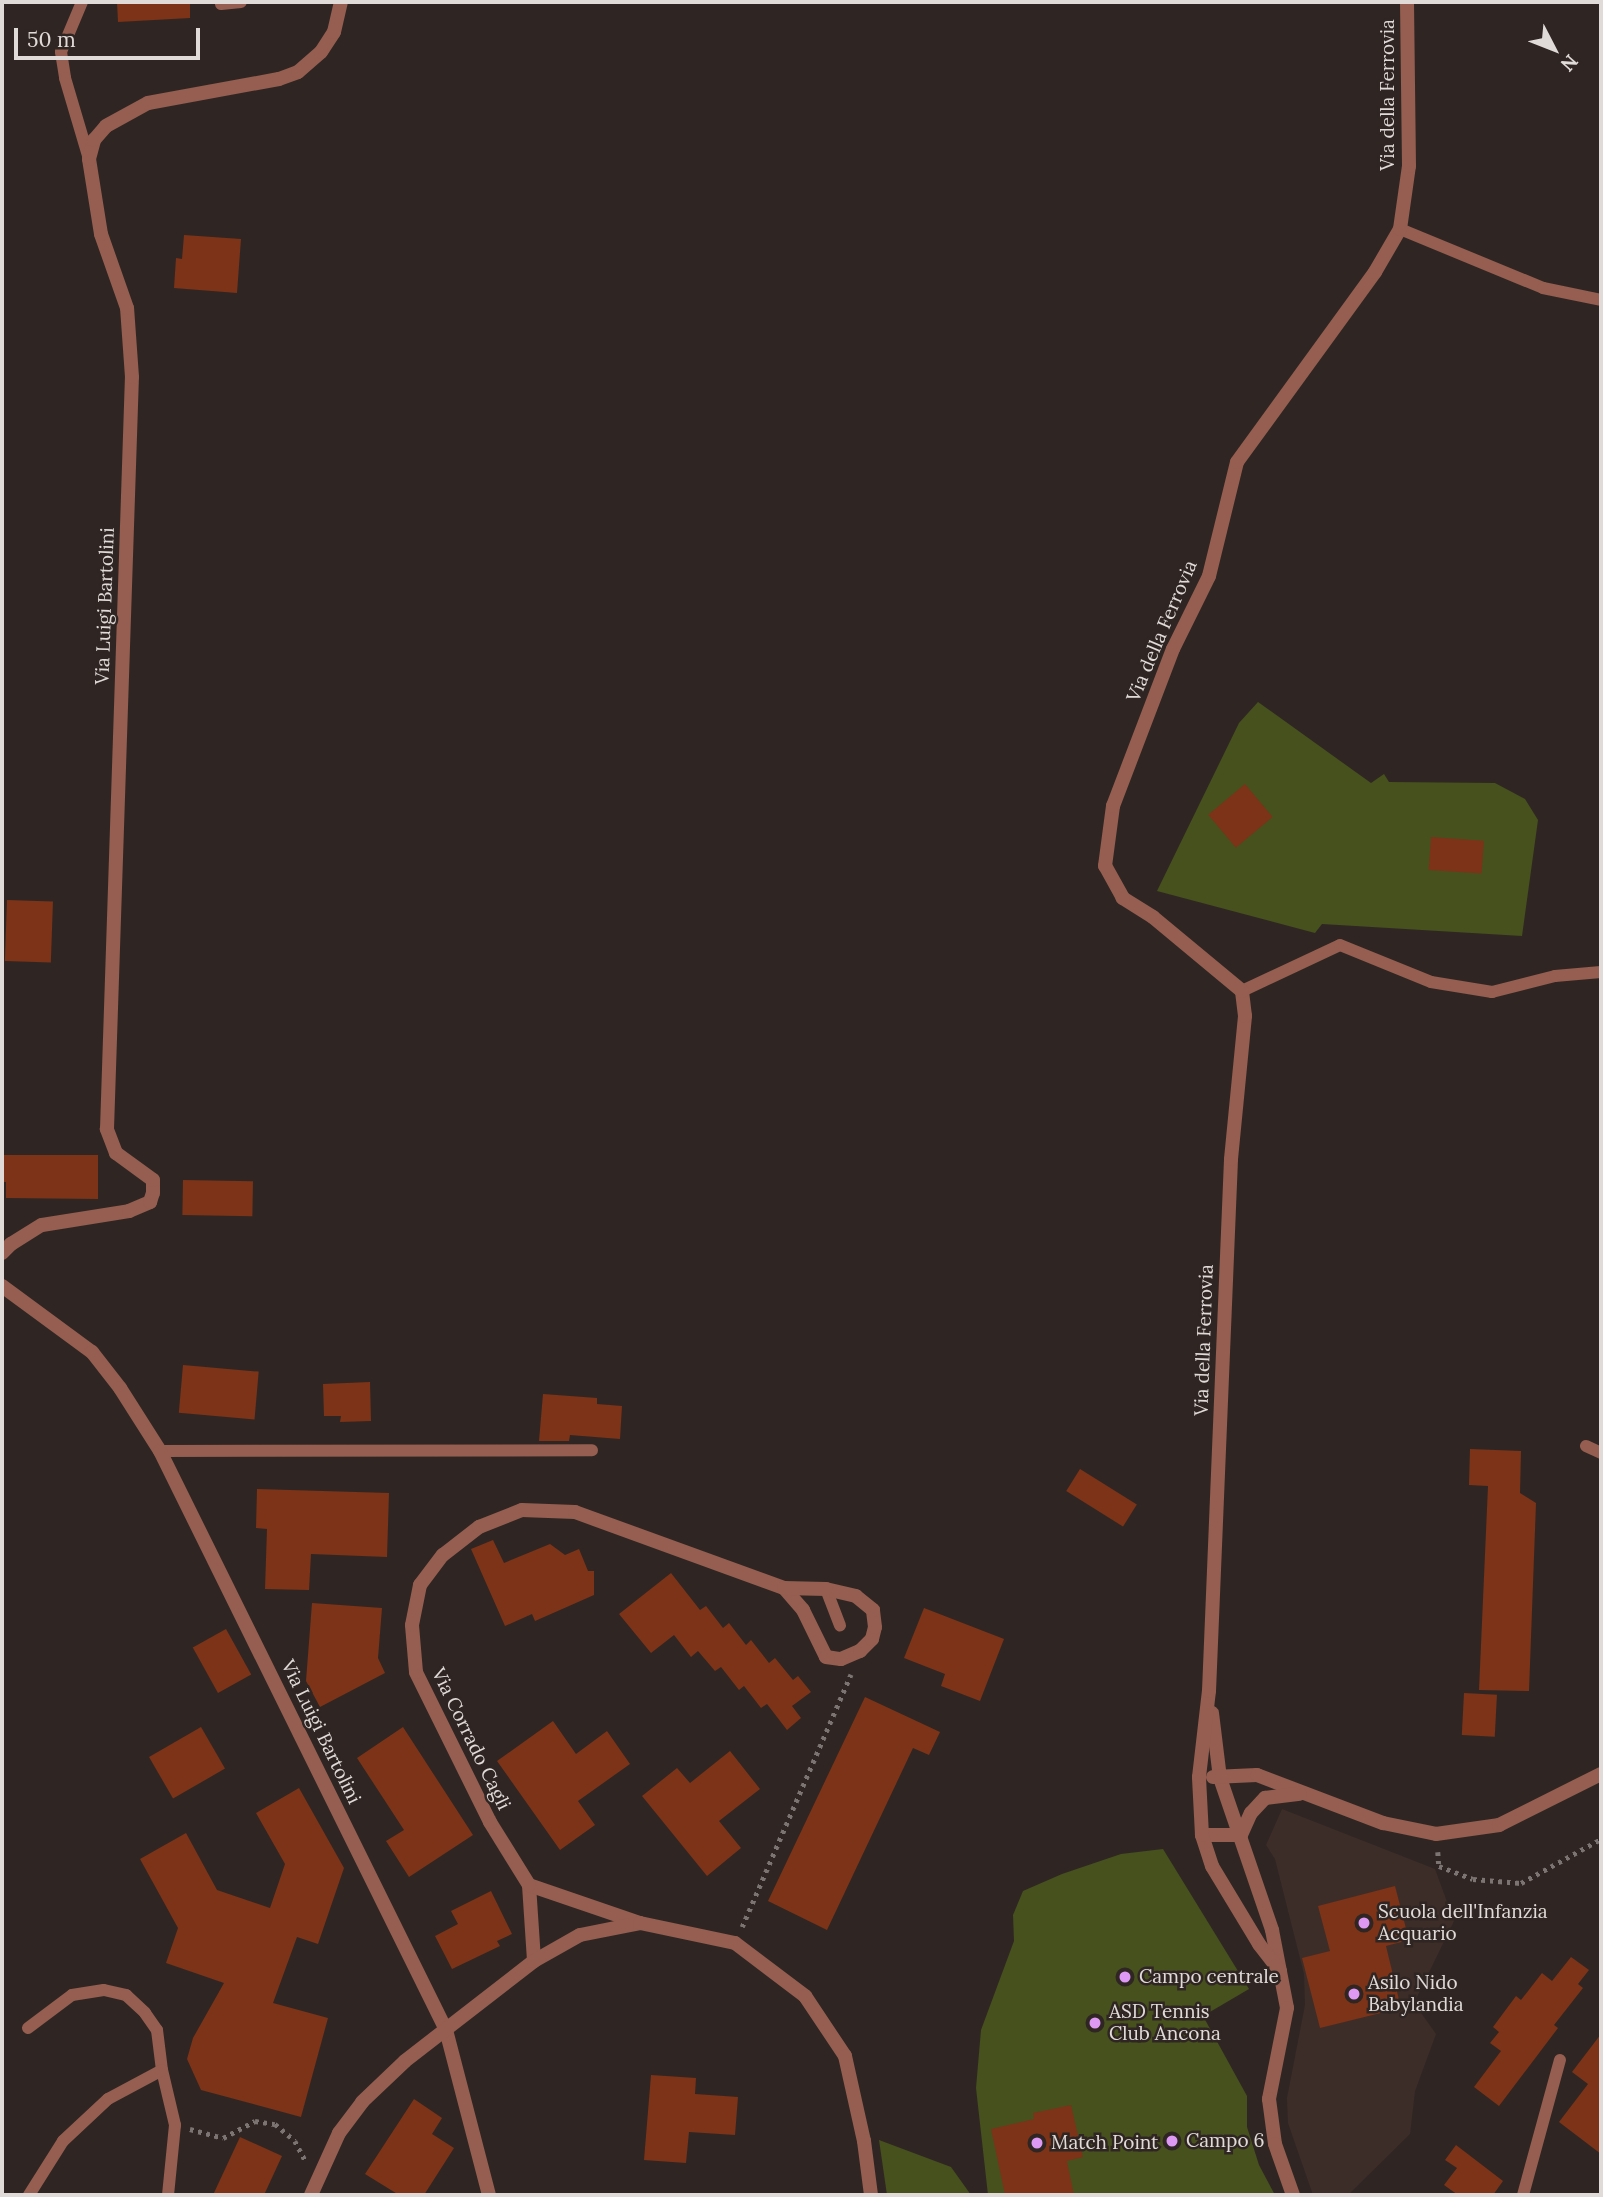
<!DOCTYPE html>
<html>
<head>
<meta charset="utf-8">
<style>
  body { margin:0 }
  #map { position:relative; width:1603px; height:2197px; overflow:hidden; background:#2f2623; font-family:Lora,serif }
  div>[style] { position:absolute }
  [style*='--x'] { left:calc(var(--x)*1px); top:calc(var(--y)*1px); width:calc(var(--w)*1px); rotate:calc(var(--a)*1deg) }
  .built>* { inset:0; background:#3d2d28 }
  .green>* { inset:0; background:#47511d }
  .building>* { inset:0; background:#7c3317; transform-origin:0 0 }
  .path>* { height:4.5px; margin-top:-2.25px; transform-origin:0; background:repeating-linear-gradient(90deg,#7c7472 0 3.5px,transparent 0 8.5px) }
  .service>* { height:12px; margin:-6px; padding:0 6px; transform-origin:6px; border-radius:6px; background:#955e50 }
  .minor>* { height:14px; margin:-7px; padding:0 7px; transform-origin:7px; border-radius:7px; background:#955e50 }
  .dots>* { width:19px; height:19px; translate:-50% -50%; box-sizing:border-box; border:4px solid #2f2623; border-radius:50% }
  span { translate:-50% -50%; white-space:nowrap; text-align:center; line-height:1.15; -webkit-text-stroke:5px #2f2623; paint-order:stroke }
  .street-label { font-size:19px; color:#e0dad8 }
  .poi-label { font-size:19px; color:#e0dad8 }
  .left { translate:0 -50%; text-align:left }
  .frame { position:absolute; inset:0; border:4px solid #e0dad8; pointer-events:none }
  .north { position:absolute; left:1519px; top:14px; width:70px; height:70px; -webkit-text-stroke:5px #2f2623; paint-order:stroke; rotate:132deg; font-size:19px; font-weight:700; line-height:28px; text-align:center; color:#e0dad8 }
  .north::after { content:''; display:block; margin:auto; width:24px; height:32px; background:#e0dad8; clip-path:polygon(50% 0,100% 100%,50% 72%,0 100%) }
  .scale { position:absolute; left:14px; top:28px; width:186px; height:32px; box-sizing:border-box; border:4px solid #e0dad8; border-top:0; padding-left:9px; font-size:21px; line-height:24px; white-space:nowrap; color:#e0dad8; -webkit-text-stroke:5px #2f2623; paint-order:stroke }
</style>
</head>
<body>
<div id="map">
  <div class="built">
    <div style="clip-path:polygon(1282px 1809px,1435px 1869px,1454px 1921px,1414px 2003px,1436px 2034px,1415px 2091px,1410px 2134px,1348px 2195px,1313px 2195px,1288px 2123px,1287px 2098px,1305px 2005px,1304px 1974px,1275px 1859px,1266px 1845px)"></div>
  </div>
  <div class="green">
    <div style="clip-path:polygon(1258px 702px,1371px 783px,1384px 774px,1389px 782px,1495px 783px,1525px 799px,1538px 820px,1522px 936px,1322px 924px,1315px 933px,1157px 891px,1239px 723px)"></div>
    <div style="clip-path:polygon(1163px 1849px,1249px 1989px,1203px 2016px,1247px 2096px,1247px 2127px,1259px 2165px,1275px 2195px,988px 2195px,976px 2088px,981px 2030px,1014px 1941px,1013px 1915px,1023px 1891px,1062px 1874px,1121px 1854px)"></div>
    <div style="clip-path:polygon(879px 2140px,951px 2167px,971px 2195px,887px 2195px)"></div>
  </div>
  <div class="building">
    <div style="clip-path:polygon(117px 2px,190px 2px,190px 18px,118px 22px)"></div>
    <div style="clip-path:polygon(184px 235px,241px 239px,237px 293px,174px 288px,176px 258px,182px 259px)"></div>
    <div style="left:1245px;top:784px;width:43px;height:48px;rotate:50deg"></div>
    <div style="left:1431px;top:837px;width:53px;height:33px;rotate:4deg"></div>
    <div style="left:7px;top:900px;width:46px;height:61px;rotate:2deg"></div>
    <div style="clip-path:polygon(2px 1155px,98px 1155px,98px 1199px,6px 1198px,6px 1182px,2px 1182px)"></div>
    <div style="left:183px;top:1180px;width:70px;height:35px;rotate:1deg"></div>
    <div style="left:183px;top:1365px;width:76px;height:48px;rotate:5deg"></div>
    <div style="clip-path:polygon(370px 1382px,371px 1421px,340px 1422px,341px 1416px,324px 1416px,323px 1384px)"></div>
    <div style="clip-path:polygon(543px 1394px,597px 1398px,597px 1404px,622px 1406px,620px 1439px,570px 1435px,569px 1441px,539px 1441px)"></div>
    <div style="clip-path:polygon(1470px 1449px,1521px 1451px,1520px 1493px,1536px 1503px,1529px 1691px,1479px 1690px,1488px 1486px,1469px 1485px)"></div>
    <div style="left:1080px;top:1469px;width:67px;height:26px;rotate:32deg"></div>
    <div style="clip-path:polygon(257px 1489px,389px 1493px,387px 1557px,311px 1554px,309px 1590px,265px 1589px,267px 1529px,256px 1528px)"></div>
    <div style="clip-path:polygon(493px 1540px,504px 1563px,550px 1544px,565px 1555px,579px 1549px,588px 1571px,594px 1571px,594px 1595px,535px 1621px,532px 1614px,505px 1626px,471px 1549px)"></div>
    <div style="clip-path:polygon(671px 1573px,700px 1610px,706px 1606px,723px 1628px,729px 1623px,746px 1645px,751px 1640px,769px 1663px,775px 1658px,793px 1680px,798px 1676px,811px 1692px,792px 1706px,801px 1718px,787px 1730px,767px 1704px,761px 1708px,744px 1686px,739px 1690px,721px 1667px,715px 1671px,698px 1651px,691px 1657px,674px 1635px,651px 1653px,619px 1614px)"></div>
    <div style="clip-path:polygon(312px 1603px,382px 1608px,378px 1658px,385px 1673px,320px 1707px,306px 1681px)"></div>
    <div style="clip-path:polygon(924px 1608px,1004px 1639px,980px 1701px,941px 1686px,945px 1674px,904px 1658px)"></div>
    <div style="left:226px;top:1629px;width:52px;height:38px;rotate:61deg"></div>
    <div style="left:1464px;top:1693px;width:33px;height:42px;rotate:3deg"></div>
    <div style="clip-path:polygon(865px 1697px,940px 1732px,929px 1755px,913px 1748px,827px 1930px,768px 1901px)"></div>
    <div style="clip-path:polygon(553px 1721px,576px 1754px,607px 1731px,630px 1764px,578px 1801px,595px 1825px,560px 1850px,497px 1761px)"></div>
    <div style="left:201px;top:1727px;width:48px;height:60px;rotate:60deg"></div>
    <div style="clip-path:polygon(403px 1727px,473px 1835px,409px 1877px,386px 1841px,404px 1830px,357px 1758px)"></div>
    <div style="clip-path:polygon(730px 1751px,760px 1789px,719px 1821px,741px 1848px,707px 1876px,642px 1796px,677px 1768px,690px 1783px)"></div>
    <div style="clip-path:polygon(299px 1788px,344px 1868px,318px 1944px,297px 1937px,273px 2003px,328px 2018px,301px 2117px,201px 2090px,187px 2059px,193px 2038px,224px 1983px,166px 1963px,178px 1928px,140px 1859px,186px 1833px,217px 1890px,270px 1908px,285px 1864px,256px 1813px)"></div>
    <div style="clip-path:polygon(1395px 1886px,1409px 1940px,1386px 1946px,1401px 2008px,1320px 2028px,1302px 1958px,1330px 1951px,1318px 1906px)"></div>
    <div style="clip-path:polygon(491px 1891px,512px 1934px,497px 1941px,500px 1946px,452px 1969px,435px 1936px,458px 1924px,451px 1911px)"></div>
    <div style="clip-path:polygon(1571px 1957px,1589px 1970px,1578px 1984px,1583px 1988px,1554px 2025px,1558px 2028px,1499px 2106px,1474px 2087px,1501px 2051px,1490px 2043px,1499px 2032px,1493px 2027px,1516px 1996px,1521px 2000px,1542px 1973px,1552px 1981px)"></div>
    <div style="clip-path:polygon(1601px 2034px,1601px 2154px,1559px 2122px,1588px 2084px,1572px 2072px)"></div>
    <div style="clip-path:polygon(651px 2075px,696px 2078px,695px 2094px,738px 2097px,735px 2135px,689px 2132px,686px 2163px,644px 2160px)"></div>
    <div style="clip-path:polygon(414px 2099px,442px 2118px,432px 2134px,454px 2148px,424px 2195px,399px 2195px,365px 2174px)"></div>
    <div style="clip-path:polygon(1071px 2105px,1083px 2157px,1067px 2161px,1074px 2195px,1005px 2195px,991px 2129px,1034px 2119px,1033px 2113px)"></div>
    <div style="clip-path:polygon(240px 2137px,282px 2156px,264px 2195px,213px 2195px)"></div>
    <div style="clip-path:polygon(1456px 2145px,1503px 2181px,1493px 2195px,1458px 2195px,1444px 2185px,1457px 2168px,1445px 2160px)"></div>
  </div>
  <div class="path">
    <div style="--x:1438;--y:1852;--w:14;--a:86"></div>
    <div style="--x:1439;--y:1866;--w:36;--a:21"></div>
    <div style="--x:1473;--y:1879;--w:48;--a:4.8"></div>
    <div style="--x:1521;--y:1883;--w:91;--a:-28.8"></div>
    <div style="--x:742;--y:1927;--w:275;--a:-66.7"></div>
    <div style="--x:190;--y:2129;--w:34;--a:15"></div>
    <div style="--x:223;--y:2138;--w:36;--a:-28"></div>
    <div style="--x:255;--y:2121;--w:20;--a:9"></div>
    <div style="--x:275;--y:2124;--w:26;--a:40"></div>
    <div style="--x:295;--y:2141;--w:24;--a:62"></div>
  </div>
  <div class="service">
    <div style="--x:82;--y:2;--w:54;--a:112.8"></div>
    <div style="--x:61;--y:52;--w:26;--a:81"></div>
    <div style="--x:65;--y:78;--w:84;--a:73.5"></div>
    <div style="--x:221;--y:4;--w:20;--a:-6"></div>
    <div style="--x:1400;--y:229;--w:155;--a:22.4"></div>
    <div style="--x:1543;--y:288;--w:59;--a:11.7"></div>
    <div style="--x:1242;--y:991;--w:108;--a:-25.1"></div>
    <div style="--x:1340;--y:945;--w:98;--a:22.1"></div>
    <div style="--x:1431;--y:982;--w:62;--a:9.3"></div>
    <div style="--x:1492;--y:992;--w:65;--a:-14.3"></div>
    <div style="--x:1555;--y:976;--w:46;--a:-5"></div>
    <div style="--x:1586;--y:1446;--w:17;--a:25"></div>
    <div style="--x:160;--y:1451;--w:432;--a:-0.1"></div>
    <div style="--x:826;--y:1589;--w:39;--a:69"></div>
    <div style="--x:28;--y:2028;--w:55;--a:-36.9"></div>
    <div style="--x:72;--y:1995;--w:32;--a:-9"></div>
    <div style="--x:104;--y:1990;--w:23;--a:13"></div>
    <div style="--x:126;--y:1995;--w:26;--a:43"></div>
    <div style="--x:145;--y:2013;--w:21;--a:55"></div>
    <div style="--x:157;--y:2030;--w:40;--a:82.9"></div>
    <div style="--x:162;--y:2070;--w:57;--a:76.7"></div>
    <div style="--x:175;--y:2125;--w:70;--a:95.7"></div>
    <div style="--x:29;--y:2195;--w:64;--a:-57.8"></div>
    <div style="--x:63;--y:2141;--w:62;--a:-43"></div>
    <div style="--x:108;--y:2099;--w:61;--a:-28.2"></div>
    <div style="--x:1523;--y:2195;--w:140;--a:-74.7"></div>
  </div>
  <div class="minor">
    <div style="--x:2;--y:1253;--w:13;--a:-45"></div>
    <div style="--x:11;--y:1244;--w:36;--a:-32"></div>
    <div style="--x:42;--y:1225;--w:88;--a:-9.1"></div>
    <div style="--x:129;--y:1211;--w:23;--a:-23"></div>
    <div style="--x:150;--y:1202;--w:9;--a:-72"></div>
    <div style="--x:153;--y:1193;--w:13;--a:-90"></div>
    <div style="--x:153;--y:1180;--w:46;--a:-143.9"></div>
    <div style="--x:116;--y:1153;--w:26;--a:-111"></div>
    <div style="--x:107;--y:1129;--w:752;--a:-88.1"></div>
    <div style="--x:132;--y:377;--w:69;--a:-94.1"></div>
    <div style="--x:127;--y:308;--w:78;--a:-109.4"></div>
    <div style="--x:101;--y:234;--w:76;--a:-99.1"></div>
    <div style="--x:89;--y:159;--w:20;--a:-75"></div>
    <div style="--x:94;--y:140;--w:18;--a:-49"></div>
    <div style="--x:106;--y:126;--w:48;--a:-28.7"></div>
    <div style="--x:148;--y:103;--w:133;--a:-10.4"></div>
    <div style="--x:279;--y:79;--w:20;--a:-20"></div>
    <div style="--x:298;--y:72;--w:30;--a:-41"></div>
    <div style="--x:321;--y:52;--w:24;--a:-57"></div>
    <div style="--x:334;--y:32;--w:31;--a:-77"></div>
    <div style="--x:2;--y:1286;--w:112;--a:36.3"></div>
    <div style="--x:92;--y:1352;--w:46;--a:52.1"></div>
    <div style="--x:120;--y:1388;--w:75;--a:57.6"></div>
    <div style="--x:160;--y:1451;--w:646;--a:63.71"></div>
    <div style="--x:446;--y:2030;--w:171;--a:75.4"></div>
    <div style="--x:1212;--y:1713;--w:65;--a:83"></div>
    <div style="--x:1220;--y:1778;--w:161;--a:71.1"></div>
    <div style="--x:1272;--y:1930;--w:79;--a:79.1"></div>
    <div style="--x:1287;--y:2008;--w:93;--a:101.2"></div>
    <div style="--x:1269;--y:2099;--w:45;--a:82.4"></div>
    <div style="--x:1275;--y:2144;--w:54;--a:70.6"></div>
    <div style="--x:1213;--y:1777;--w:44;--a:-2.6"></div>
    <div style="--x:1257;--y:1775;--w:135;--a:20.9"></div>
    <div style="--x:1383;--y:1823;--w:54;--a:11.7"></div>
    <div style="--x:1436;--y:1834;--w:64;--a:-8.1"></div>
    <div style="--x:1499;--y:1825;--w:114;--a:-26.6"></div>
    <div style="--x:1202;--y:1835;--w:39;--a:0"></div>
    <div style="--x:1241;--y:1835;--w:24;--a:-66"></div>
    <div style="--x:1251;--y:1813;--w:21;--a:-47"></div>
    <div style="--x:1265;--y:1798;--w:35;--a:-7"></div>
    <div style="--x:529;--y:1885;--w:76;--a:86.2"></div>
    <div style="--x:640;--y:1923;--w:117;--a:-161.1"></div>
    <div style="--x:529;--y:1885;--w:74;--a:-121.8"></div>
    <div style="--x:490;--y:1822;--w:167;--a:-116.3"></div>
    <div style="--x:416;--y:1672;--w:47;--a:-94.9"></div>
    <div style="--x:412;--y:1625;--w:41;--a:-78.7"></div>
    <div style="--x:420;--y:1585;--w:38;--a:-53"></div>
    <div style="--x:443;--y:1555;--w:46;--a:-37.9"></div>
    <div style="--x:479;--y:1527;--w:46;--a:-21.6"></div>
    <div style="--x:522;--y:1510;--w:53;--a:2.2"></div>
    <div style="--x:575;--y:1512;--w:222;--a:20"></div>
    <div style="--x:784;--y:1588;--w:29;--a:49"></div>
    <div style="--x:803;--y:1610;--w:52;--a:63.9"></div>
    <div style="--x:826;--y:1657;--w:15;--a:8"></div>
    <div style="--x:841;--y:1659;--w:21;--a:-23"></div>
    <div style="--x:860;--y:1651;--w:17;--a:-45"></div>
    <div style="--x:872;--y:1639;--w:12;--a:-76"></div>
    <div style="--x:875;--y:1627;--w:17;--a:-97"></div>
    <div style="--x:873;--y:1610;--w:22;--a:-141"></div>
    <div style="--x:856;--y:1596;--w:31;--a:-167"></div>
    <div style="--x:826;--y:1589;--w:42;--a:-178.6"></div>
    <div style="--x:1280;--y:1971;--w:34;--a:-128"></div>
    <div style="--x:1259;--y:1944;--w:91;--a:-121.1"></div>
    <div style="--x:1212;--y:1866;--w:33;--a:-108"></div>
    <div style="--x:1202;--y:1835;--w:58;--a:-93"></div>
    <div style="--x:1199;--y:1777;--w:87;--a:-83.4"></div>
    <div style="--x:1209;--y:1691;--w:532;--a:-87.63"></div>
    <div style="--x:1231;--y:1159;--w:144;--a:-84.4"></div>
    <div style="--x:1245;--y:1016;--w:25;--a:-97"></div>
    <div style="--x:1242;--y:991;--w:116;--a:-140.3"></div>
    <div style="--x:1153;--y:917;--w:36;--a:-148"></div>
    <div style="--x:1123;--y:898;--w:37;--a:-119"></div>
    <div style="--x:1105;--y:866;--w:61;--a:-82.4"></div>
    <div style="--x:1113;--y:806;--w:168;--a:-69.1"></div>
    <div style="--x:1173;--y:649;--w:81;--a:-63.7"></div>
    <div style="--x:1209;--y:576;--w:117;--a:-76.2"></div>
    <div style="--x:1237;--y:462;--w:235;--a:-54"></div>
    <div style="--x:1375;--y:272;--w:50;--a:-59.8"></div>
    <div style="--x:1400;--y:229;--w:64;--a:-81.9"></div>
    <div style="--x:1409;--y:166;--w:164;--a:-90.7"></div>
    <div style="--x:311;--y:2195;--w:68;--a:-65.7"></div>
    <div style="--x:339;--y:2133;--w:39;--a:-53"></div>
    <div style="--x:362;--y:2102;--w:59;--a:-43.6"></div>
    <div style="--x:405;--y:2061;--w:163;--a:-37.8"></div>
    <div style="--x:534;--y:1961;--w:53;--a:-29.5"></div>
    <div style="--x:580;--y:1935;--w:61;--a:-11.3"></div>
    <div style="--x:640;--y:1923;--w:97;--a:11.9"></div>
    <div style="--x:735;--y:1943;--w:88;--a:37.1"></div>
    <div style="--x:805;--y:1996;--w:72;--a:56.3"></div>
    <div style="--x:845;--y:2056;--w:87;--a:77.4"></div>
    <div style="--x:864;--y:2141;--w:54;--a:82.6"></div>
  </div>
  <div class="dots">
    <div style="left:1364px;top:1923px;background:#dd99f3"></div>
    <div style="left:1125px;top:1977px;background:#dd99f3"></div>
    <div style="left:1354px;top:1994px;background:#dd99f3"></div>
    <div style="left:1095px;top:2023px;background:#dd99f3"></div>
    <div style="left:1172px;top:2141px;background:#dd99f3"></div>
    <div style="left:1037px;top:2143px;background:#dd99f3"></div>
  </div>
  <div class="street-label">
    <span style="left:1388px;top:95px;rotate:-90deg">Via della Ferrovia</span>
    <span style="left:105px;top:606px;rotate:-88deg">Via Luigi Bartolini</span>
    <span style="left:1162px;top:631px;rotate:-67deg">Via della Ferrovia</span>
    <span style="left:1204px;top:1340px;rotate:-88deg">Via della Ferrovia</span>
    <span style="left:321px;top:1732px;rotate:64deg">Via Luigi Bartolini</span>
    <span style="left:471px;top:1739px;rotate:64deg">Via Corrado Cagli</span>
  </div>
  <div class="poi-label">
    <span class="left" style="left:1378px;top:1923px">Scuola dell'Infanzia<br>Acquario</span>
    <span class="left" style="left:1139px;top:1977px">Campo centrale</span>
    <span class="left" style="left:1368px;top:1994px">Asilo Nido<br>Babylandia</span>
    <span class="left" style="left:1109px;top:2023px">ASD Tennis<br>Club Ancona</span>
    <span class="left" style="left:1186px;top:2141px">Campo 6</span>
    <span class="left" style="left:1051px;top:2143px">Match Point</span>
  </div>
  <div class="frame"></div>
  <div class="north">N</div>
  <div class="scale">50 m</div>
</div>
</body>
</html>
